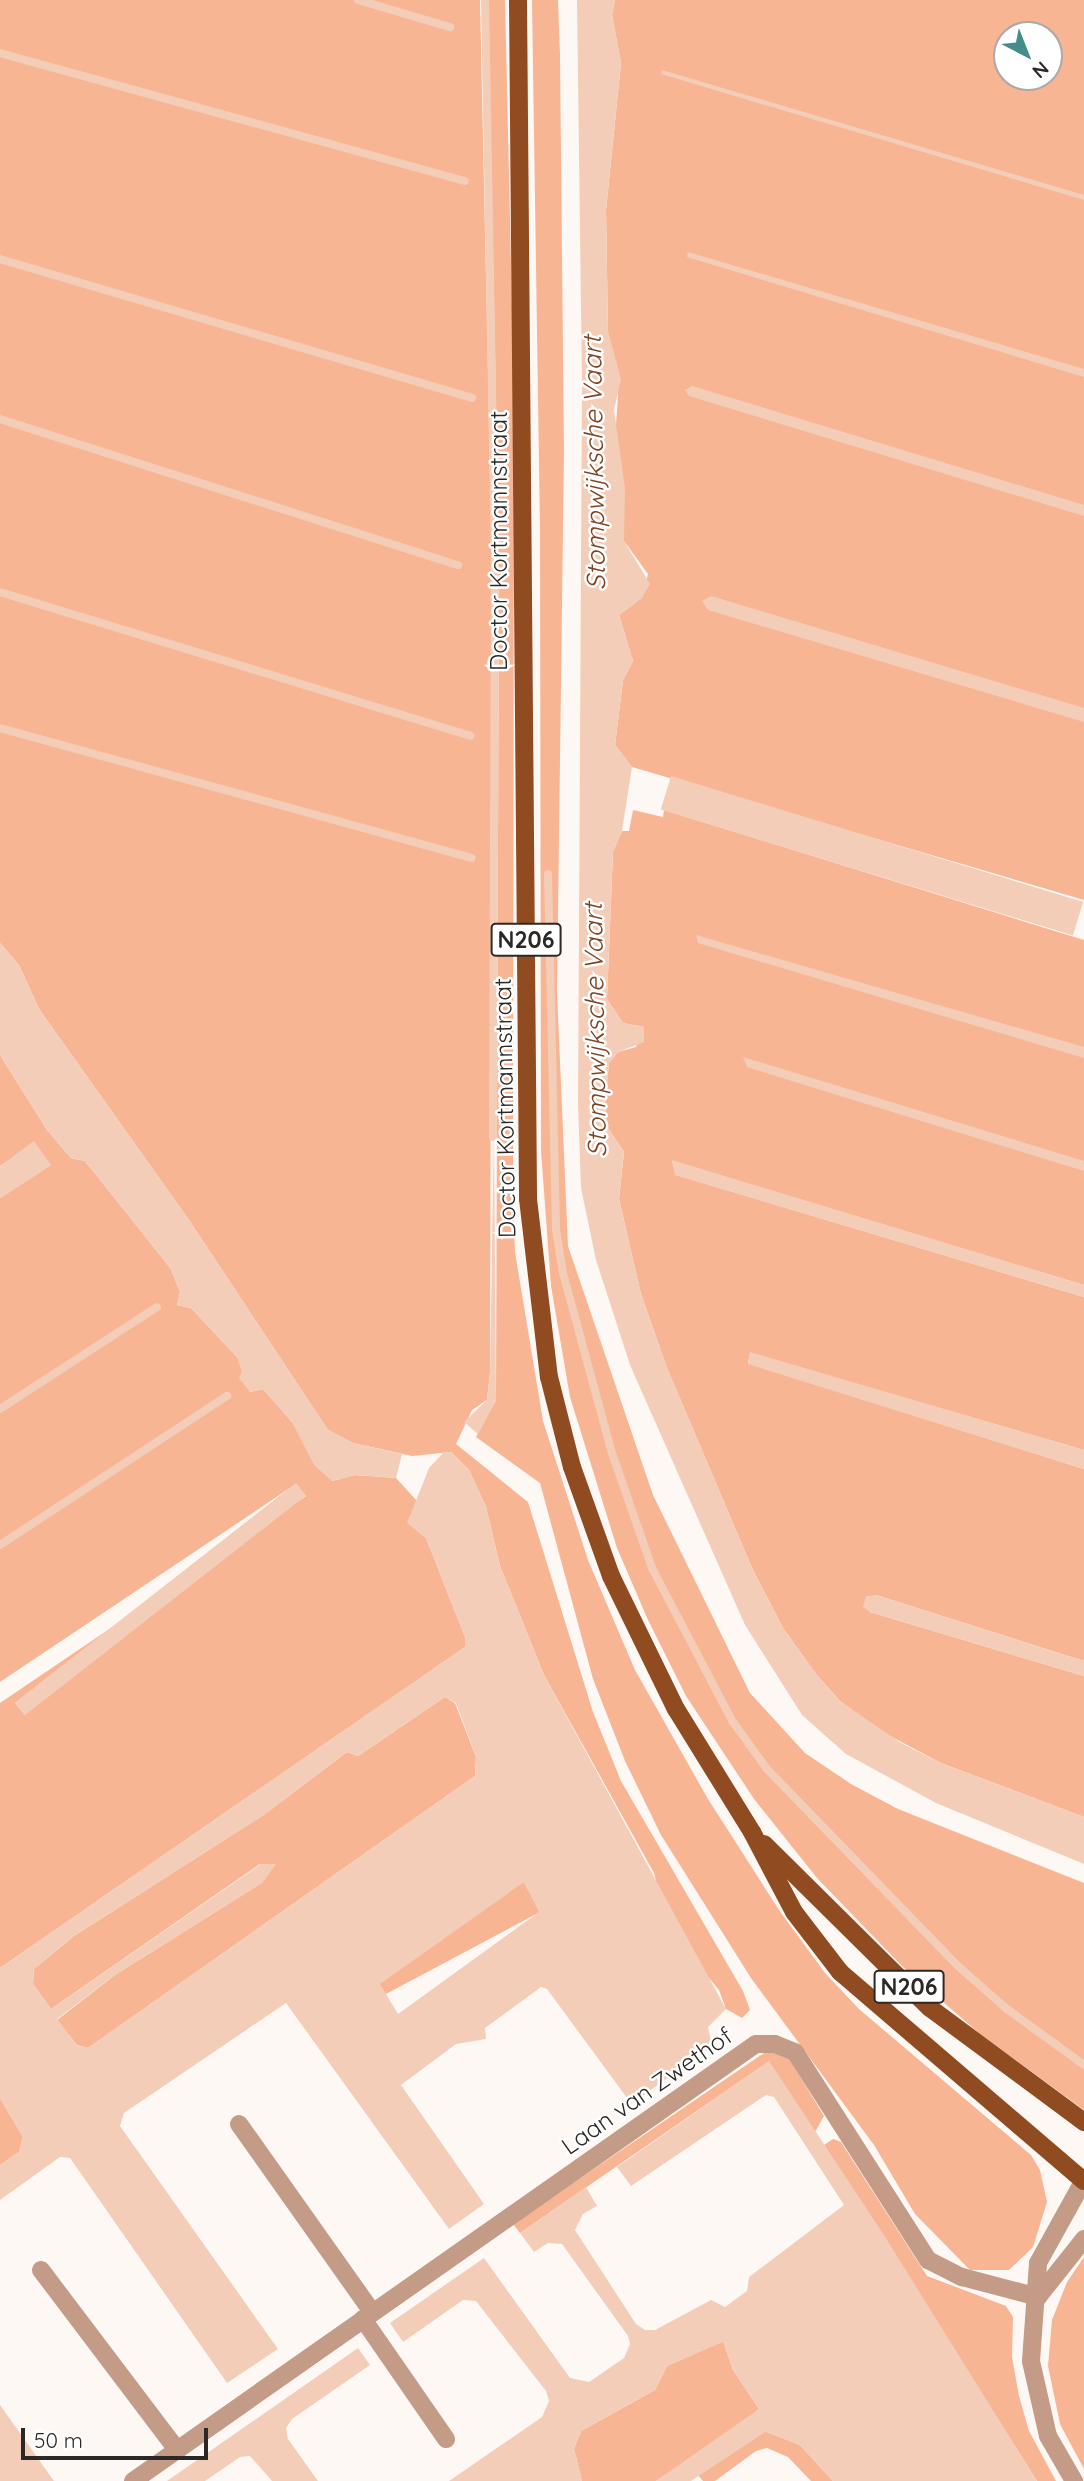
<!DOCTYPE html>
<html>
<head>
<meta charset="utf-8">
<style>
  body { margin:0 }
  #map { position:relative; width:1084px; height:2481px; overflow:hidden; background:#fef8f5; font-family:Quicksand,sans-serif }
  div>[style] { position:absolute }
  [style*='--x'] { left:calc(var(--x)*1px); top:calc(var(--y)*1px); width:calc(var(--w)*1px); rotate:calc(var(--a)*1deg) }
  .green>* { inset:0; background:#f7b593; transform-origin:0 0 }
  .water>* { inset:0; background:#f4cdb9; transform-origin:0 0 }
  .stream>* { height:8px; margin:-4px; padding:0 4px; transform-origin:4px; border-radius:4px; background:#f4cdb9 }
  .minor>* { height:18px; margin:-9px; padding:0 9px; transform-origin:9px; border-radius:9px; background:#c49b86 }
  .primary>* { height:18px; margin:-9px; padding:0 9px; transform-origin:9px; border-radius:9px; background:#914b21 }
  span { translate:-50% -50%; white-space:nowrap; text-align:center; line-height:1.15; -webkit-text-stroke:5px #fff; paint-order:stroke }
  .shield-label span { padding:2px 5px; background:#fff; border:2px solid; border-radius:5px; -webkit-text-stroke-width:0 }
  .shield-label { font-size:23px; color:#2b2826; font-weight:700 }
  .street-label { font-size:24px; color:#2b2826 }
  .water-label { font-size:26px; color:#7e4320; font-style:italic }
  .north { position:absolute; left:993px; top:21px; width:70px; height:70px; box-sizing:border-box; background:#fff; border:2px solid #aaa9a8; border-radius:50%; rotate:138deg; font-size:19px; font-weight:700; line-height:28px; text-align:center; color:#2b2826 }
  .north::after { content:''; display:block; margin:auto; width:24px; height:32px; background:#458d8b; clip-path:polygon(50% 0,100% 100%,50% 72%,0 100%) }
  .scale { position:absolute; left:21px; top:2428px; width:187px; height:32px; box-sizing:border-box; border:4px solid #2b2826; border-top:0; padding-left:9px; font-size:21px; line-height:24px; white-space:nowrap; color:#2b2826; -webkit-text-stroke:5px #fff; paint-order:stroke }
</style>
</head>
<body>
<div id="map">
  <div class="green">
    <div style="clip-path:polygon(0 0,480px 0,492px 554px,490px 1372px,487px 1400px,472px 1410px,456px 1444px,528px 1502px,593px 1712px,621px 1781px,743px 1991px,750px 2010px,742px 2018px,726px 2009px,719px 1990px,699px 1966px,659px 1894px,654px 1873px,544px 1675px,500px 1566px,486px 1507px,469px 1470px,451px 1452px,412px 1456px,353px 1443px,328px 1430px,189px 1220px,39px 1009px,19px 965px,0 943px)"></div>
    <div style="clip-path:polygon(488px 0,505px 0,514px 392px,513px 1202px,515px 1252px,543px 1421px,588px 1560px,635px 1670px,708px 1799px,779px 1910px,825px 1973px,859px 2009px,1031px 2155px,1040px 2170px,1047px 2202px,1033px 2247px,1009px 2270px,970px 2270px,915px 2214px,874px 2145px,751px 1978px,661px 1835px,625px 1761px,593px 1679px,540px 1483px,476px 1437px,496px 1400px,499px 555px)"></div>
    <div style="clip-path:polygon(532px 0,558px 0,560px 55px,564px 451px,557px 992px,568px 1246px,653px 1495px,750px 1693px,805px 1753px,851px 1784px,898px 1809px,1084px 1883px,1084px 2110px,980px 2034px,903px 1967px,817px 1878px,754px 1799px,686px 1696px,648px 1620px,617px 1548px,570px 1397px,551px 1286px,541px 1151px,540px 530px)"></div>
    <div style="clip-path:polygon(evenodd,615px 0,1084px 0,1084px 900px,632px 767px,615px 745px,623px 680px,633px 661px,619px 615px,642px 598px,648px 574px,624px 541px,622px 467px,615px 439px,618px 396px,608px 331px,606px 210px,621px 63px,612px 15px,615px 0,1007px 35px,1049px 35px,1049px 77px,1007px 77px,1007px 35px)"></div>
    <div style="clip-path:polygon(633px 810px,663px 817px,664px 810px,1084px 940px,1084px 1285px,672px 1161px,676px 1175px,1084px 1297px,1084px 1450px,750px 1353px,748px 1363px,1084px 1469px,1084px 1661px,876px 1595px,870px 1612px,1084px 1676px,1084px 1817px,941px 1763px,877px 1729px,840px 1701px,816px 1674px,783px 1628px,752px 1568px,667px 1368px,641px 1294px,619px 1199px,624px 1152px,608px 1128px,605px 1103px,609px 1063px,618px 1052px,636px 1047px,644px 1027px,623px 1023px,607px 999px,613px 852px,622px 831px,629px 831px)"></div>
    <div style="clip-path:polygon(0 1055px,47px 1130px,71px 1158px,85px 1161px,171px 1269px,180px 1292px,177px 1305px,191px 1308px,237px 1357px,250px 1392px,263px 1389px,292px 1422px,332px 1481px,355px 1475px,396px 1478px,418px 1502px,408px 1523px,426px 1538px,465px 1637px,465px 1647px,455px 1654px,0 1968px,0 1703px,306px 1496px,296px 1484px,0 1682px,0 1198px,51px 1165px,9px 1160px,0 1166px)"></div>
    <div style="clip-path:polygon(445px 1697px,455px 1703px,476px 1757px,475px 1776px,88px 2048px,77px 2045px,57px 2020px,115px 1975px,263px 1882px,260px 1864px,51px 2009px,33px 1984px,34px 1969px,74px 1936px,265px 1814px,347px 1752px,358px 1756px)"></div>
    <div style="left:524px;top:1882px;width:34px;height:176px;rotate:62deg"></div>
    <div style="clip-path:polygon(767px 2051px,787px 2055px,824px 2116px,815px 2132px,768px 2062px,520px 2233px,513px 2224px)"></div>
    <div style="clip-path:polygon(0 2098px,23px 2137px,19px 2152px,0 2165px)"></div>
    <div style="clip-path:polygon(833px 2139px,841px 2142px,927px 2276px,1006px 2306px,1013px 2317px,1012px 2357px,1019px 2396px,1029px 2431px,1056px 2481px,1037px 2481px,824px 2145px)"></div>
    <div style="clip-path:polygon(1084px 2257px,1084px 2469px,1060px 2424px,1048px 2366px,1052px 2320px,1067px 2282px)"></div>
    <div style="clip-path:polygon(723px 2341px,733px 2370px,759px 2409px,749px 2419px,656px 2481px,582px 2481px,574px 2449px,581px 2431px,655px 2390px,667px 2366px)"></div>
    <div style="clip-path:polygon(765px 2431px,800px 2445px,833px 2481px,811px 2481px,788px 2457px,767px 2448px,756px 2451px,715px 2481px,703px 2481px,698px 2475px)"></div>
  </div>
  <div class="water">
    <div style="clip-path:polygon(577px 0,615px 0,612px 15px,621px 63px,606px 210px,608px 331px,621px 379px,614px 410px,625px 488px,624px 541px,650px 584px,642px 598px,619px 615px,633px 661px,623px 680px,615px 745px,632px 767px,622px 831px,613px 852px,607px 999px,623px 1023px,644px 1027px,644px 1042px,618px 1052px,609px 1063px,605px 1103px,608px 1128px,624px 1152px,619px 1199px,641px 1294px,667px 1368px,752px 1568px,783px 1628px,816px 1674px,840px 1701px,901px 1743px,941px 1763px,1084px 1817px,1084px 1864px,936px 1803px,846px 1754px,802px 1715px,745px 1625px,630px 1365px,596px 1260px,581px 1188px,578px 1104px,582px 385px)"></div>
    <div style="clip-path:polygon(662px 70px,1084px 195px,1084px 200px,661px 74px)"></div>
    <div style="clip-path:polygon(688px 252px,1084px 369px,1084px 377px,687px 257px)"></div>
    <div style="clip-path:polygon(692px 386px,1084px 505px,1084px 516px,689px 396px,685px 390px)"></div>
    <div style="clip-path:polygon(711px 596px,1084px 708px,1084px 722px,708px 610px,702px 601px)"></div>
    <div style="left:671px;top:776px;width:431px;height:35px;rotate:17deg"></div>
    <div style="clip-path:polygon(696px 935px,1084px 1047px,1084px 1058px,698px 943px)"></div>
    <div style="clip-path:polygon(0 943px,19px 965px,39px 1009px,189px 1220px,328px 1430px,353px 1443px,402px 1454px,396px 1478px,355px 1475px,332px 1481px,314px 1465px,292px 1422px,263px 1389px,250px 1392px,239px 1378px,242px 1371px,237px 1357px,191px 1308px,177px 1305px,180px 1292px,171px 1269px,85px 1161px,71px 1158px,47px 1130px,0 1055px)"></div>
    <div style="clip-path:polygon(743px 1057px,1084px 1161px,1084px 1171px,747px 1067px)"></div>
    <div style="clip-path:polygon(494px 1129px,496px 1400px,478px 1434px,464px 1422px,487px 1400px,490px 1372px)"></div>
    <div style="clip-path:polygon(34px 1141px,51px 1165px,0 1198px,0 1166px)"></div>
    <div style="clip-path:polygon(672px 1160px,1084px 1285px,1084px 1297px,675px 1175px)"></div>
    <div style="clip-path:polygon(750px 1352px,1084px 1450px,1084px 1469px,748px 1364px)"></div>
    <div style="clip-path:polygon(evenodd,444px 1452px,451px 1452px,469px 1470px,486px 1507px,500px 1566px,544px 1675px,726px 2009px,708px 2027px,712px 2046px,637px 2100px,630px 2102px,547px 1989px,541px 1987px,485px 2028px,486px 2039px,456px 2044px,401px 2085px,484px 2204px,449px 2229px,286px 2003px,124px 2113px,120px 2126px,278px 2349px,227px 2383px,70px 2158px,60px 2157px,0 2200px,0 2165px,19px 2152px,23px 2137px,0 2098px,0 1968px,465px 1647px,465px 1637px,426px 1538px,407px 1523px,429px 1468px,444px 1452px,445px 1697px,456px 1703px,476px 1757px,475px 1776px,88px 2048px,77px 2045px,57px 2019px,115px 1975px,263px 1882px,276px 1864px,261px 1864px,51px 2009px,33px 1984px,34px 1969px,74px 1936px,265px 1814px,347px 1752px,358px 1756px,445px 1697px,444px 1452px,524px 1882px,539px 1912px,398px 2014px,380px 1984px,524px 1882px)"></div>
    <div style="left:296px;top:1483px;width:16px;height:357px;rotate:52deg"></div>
    <div style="clip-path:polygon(876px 1595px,1084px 1661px,1084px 1676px,870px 1612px,863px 1607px,866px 1596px)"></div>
    <div style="clip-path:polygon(769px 2061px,882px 2232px,1037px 2481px,833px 2481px,800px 2445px,765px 2432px,691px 2481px,656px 2481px,759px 2409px,733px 2370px,723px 2342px,667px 2366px,655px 2390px,581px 2431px,574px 2449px,582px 2481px,449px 2481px,542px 2417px,549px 2401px,546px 2391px,476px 2301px,463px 2300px,403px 2342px,390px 2323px,484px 2258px,570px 2378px,589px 2382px,624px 2358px,630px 2344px,628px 2336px,562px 2244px,548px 2243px,534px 2252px,520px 2233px,586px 2187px,597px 2206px,583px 2214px,575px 2230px,636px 2324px,645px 2330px,655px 2330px,711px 2300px,725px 2307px,747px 2291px,749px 2277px,844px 2205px,774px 2097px,766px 2095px,631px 2186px,617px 2167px)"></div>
    <div style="clip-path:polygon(358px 2348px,370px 2365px,292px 2419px,286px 2428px,288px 2439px,318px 2481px,272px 2481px,250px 2456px,240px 2457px,205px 2481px,167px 2481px)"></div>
    <div style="clip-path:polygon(0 2405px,54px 2481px,0 2481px)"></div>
  </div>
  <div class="stream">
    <div style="--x:358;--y:0;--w:96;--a:16.4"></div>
    <div style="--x:485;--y:0;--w:554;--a:88.97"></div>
    <div style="--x:495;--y:554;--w:583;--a:90.2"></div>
    <div style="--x:0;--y:53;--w:482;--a:15.4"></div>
    <div style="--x:0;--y:259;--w:492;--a:16.4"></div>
    <div style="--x:0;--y:419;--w:481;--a:17.7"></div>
    <div style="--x:0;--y:592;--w:492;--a:17"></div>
    <div style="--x:0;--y:728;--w:489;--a:15.4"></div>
    <div style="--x:548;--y:874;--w:356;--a:88.7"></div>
    <div style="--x:556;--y:1230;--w:44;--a:80.8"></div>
    <div style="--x:563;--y:1273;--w:187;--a:74.8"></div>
    <div style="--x:612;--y:1453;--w:122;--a:70.8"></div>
    <div style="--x:652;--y:1568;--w:174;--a:62.3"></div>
    <div style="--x:733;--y:1722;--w:58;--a:54.1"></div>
    <div style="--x:767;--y:1769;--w:274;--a:45.9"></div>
    <div style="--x:958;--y:1966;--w:65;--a:41.3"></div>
    <div style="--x:1007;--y:2009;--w:95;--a:36"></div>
    <div style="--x:0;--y:1409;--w:187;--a:-33"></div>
    <div style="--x:0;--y:1545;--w:272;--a:-33.3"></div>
  </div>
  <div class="minor">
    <div style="--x:239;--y:2124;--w:230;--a:54.7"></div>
    <div style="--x:41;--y:2270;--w:226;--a:52.9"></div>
    <div style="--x:1038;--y:2297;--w:74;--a:-51.6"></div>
    <div style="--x:363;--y:2319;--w:146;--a:55.3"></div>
    <div style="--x:133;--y:2481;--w:761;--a:-35.05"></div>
    <div style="--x:756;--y:2044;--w:19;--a:0"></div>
    <div style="--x:775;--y:2044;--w:22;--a:22"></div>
    <div style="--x:795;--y:2052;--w:247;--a:57.4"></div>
    <div style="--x:928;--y:2260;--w:38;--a:27"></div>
    <div style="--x:962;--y:2277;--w:79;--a:14.7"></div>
    <div style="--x:1074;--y:2481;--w:52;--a:-120"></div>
    <div style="--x:1048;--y:2436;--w:77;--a:-102.8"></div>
    <div style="--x:1031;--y:2361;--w:98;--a:-85.9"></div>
    <div style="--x:1038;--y:2263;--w:95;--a:-61"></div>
  </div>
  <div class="primary">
    <div style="--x:518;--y:0;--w:1199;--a:89.52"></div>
    <div style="--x:528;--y:1199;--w:179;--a:83.3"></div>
    <div style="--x:549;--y:1377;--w:93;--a:75.7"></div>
    <div style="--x:572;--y:1467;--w:116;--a:70.3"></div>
    <div style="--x:611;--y:1576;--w:148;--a:64"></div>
    <div style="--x:676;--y:1709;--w:145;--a:58.3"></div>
    <div style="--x:752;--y:1832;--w:90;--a:62.3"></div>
    <div style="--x:794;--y:1912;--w:76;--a:52.5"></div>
    <div style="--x:840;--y:1972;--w:321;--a:40.6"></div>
    <div style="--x:764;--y:1844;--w:233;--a:44.7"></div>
    <div style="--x:930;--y:2008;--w:192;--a:36.5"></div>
  </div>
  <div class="shield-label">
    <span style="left:526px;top:940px">N206</span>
    <span style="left:909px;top:1987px">N206</span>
  </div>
  <div class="street-label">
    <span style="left:499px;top:541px;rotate:-90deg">Doctor Kortmannstraat</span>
    <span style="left:505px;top:1108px;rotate:-91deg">Doctor Kortmannstraat</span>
    <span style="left:647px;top:2091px;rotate:-35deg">Laan van Zwethof</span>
  </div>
  <div class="water-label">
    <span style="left:594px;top:463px;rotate:-91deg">Stompwijksche Vaart</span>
    <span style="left:595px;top:1030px;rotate:-91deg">Stompwijksche Vaart</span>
  </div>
  <div class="north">N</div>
  <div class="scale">50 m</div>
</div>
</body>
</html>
